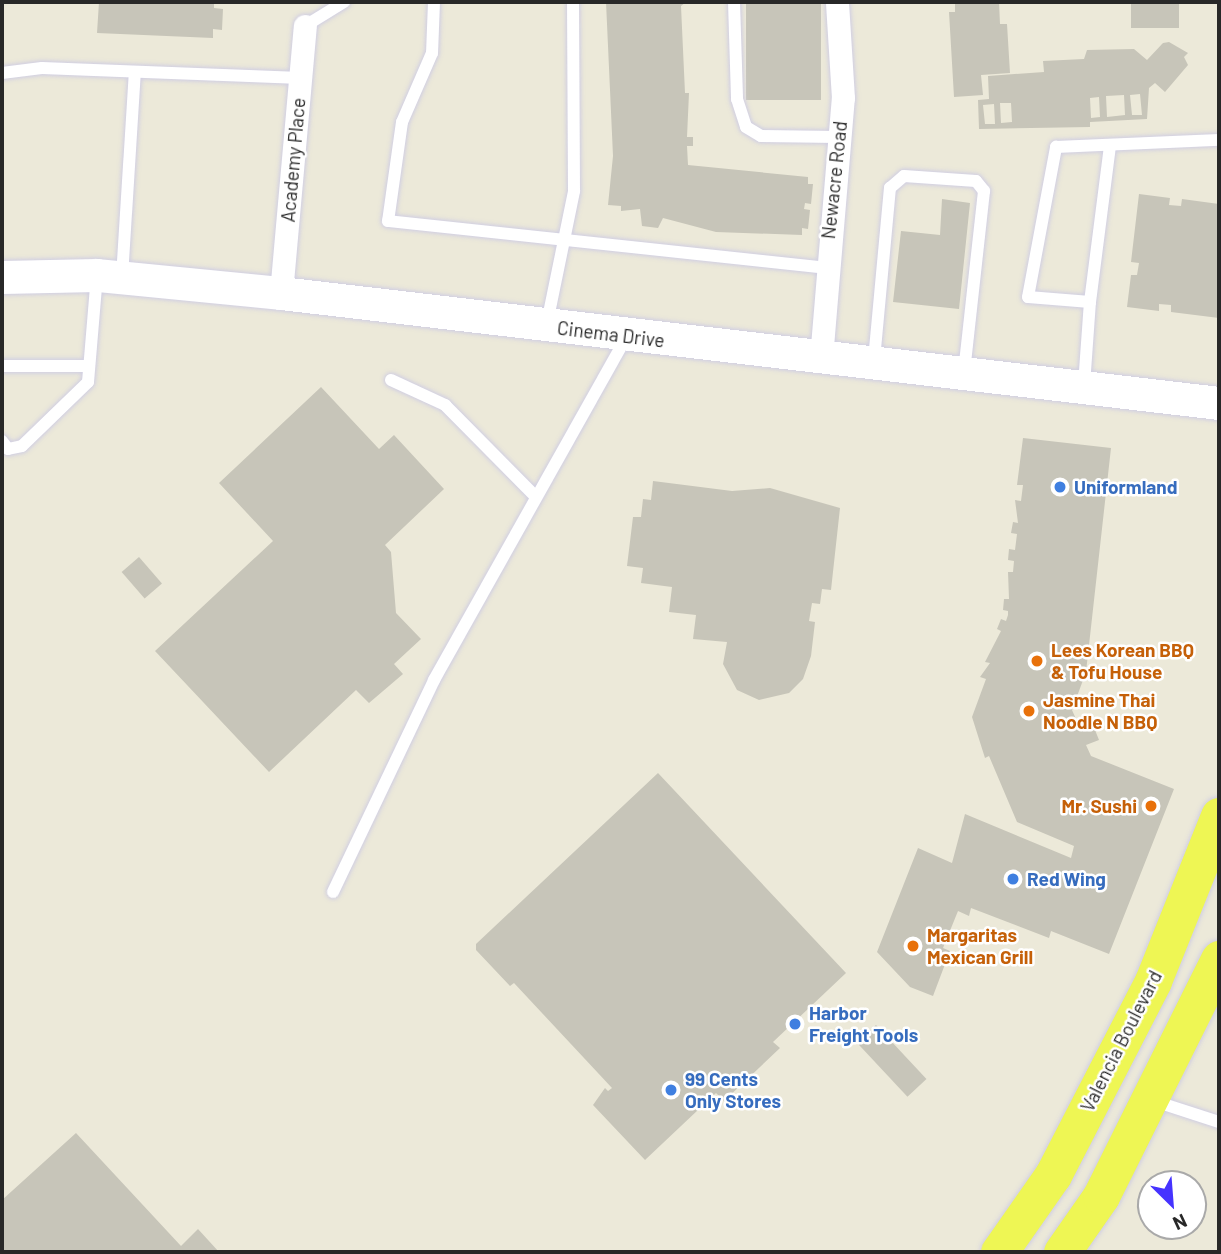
<!DOCTYPE html>
<html>
<head>
<meta charset="utf-8">
<style>
  body { margin:0 }
  #map { position:relative; width:1221px; height:1254px; overflow:hidden; background:#ece9d9; font-family:Barlow,sans-serif }
  div>[style] { position:absolute }
  [style*='--x'] { left:calc(var(--x)*1px); top:calc(var(--y)*1px); width:calc(var(--w)*1px); rotate:calc(var(--a)*1deg) }
  .building>* { inset:0; background:#c7c5b9; transform-origin:0 0 }
  .roads { filter:drop-shadow(0 0 2px #d0cee2) drop-shadow(0 0 2px #d0cee2) }
  .lane>* { height:12px; margin:-6px; padding:0 6px; transform-origin:6px; border-radius:6px; background:#fff }
  .street>* { height:23px; margin:-11.5px; padding:0 11.5px; transform-origin:11.5px; border-radius:11.5px; background:#fff }
  .secondary>* { height:33px; margin:-16.5px; padding:0 16.5px; transform-origin:16.5px; border-radius:16.5px; background:#fff }
  .primary>* { height:37px; margin:-18.5px; padding:0 18.5px; transform-origin:18.5px; border-radius:18.5px; background:#eef654 }
  .dots>* { width:19px; height:19px; translate:-50% -50%; box-sizing:border-box; border:4px solid #fff; border-radius:50% }
  span { translate:-50% -50%; white-space:nowrap; text-align:center; line-height:1.15; -webkit-text-stroke:5px #fff; paint-order:stroke }
  .street-label { font-size:19px; color:#282828 }
  .shop-label { font-size:19px; color:#366cbe; font-weight:700 }
  .left { translate:0 -50%; text-align:left }
  .food-label { font-size:19px; color:#c56008; font-weight:700 }
  .right { translate:-100% -50%; text-align:right }
  .frame { position:absolute; inset:0; border:4px solid #282828; pointer-events:none }
  .north { position:absolute; left:1137px; top:1170px; width:70px; height:70px; box-sizing:border-box; background:#fff; border:2px solid #a9a9a9; border-radius:50%; rotate:155deg; font-size:19px; font-weight:700; line-height:28px; text-align:center; color:#282828 }
  .north::after { content:''; display:block; margin:auto; width:24px; height:32px; background:#4633ff; clip-path:polygon(50% 0,100% 100%,50% 72%,0 100%) }
</style>
</head>
<body>
<div id="map">
  <div class="building">
    <div style="clip-path:polygon(99px 2px,214px 2px,214px 8px,223px 9px,222px 30px,213px 29px,213px 38px,97px 33px)"></div>
    <div style="clip-path:polygon(606px 2px,686px 2px,681px 6px,685px 93px,689px 93px,687px 137px,693px 137px,693px 146px,687px 146px,688px 165px,808px 177px,808px 184px,813px 184px,811px 204px,805px 203px,804px 209px,810px 210px,808px 229px,802px 228px,802px 235px,716px 232px,663px 218px,658px 228px,642px 226px,640px 209px,621px 211px,621px 206px,608px 205px,613px 156px)"></div>
    <div style="left:746px;top:2px;width:75px;height:98px"></div>
    <div style="clip-path:polygon(955px 2px,999px 2px,1000px 24px,1007px 24px,1010px 73px,981px 75px,983px 95px,954px 97px,949px 12px,955px 12px)"></div>
    <div style="left:1131px;top:2px;width:48px;height:26px"></div>
    <div style="clip-path:polygon(evenodd,1169px 42px,1188px 53px,1184px 57px,1188px 65px,1165px 92px,1155px 83px,1149px 88px,1147px 119px,1090px 122px,1090px 127px,979px 129px,978px 100px,989px 99px,988px 76px,1044px 72px,1043px 61px,1084px 59px,1087px 50px,1134px 49px,1147px 60px,1163px 43px,1169px 42px,1140px 94px,1142px 115px,1132px 115px,1130px 95px,1140px 94px,1169px 42px,1124px 95px,1125px 115px,1107px 117px,1106px 96px,1124px 95px,1169px 42px,1099px 97px,1100px 117px,1091px 118px,1090px 98px,1099px 97px,1169px 42px,1000px 103px,1011px 103px,1012px 122px,1001px 123px,1000px 103px,1169px 42px,994px 104px,995px 124px,985px 124px,983px 105px,994px 104px)"></div>
    <div style="clip-path:polygon(1139px 194px,1170px 198px,1169px 205px,1181px 206px,1182px 199px,1219px 204px,1219px 318px,1171px 312px,1171px 305px,1159px 304px,1159px 311px,1127px 307px,1131px 275px,1137px 275px,1139px 263px,1131px 262px)"></div>
    <div style="clip-path:polygon(942px 199px,970px 203px,959px 309px,893px 302px,901px 231px,940px 235px)"></div>
    <div style="clip-path:polygon(321px 387px,379px 449px,394px 435px,444px 489px,385px 545px,391px 552px,396px 613px,421px 639px,394px 664px,403px 674px,369px 703px,356px 690px,269px 772px,155px 651px,273px 541px,219px 483px)"></div>
    <div style="clip-path:polygon(1023px 438px,1111px 448px,1086px 672px,1072px 710px,1076px 719px,1089px 715px,1099px 740px,1086px 745px,1091px 756px,1174px 789px,1109px 954px,1051px 931px,1049px 938px,971px 908px,969px 916px,958px 911px,943px 948px,950px 951px,933px 996px,910px 987px,877px 952px,918px 848px,952px 863px,965px 814px,1071px 858px,1074px 846px,1017px 822px,989px 756px,985px 758px,972px 717px,986px 679px,980px 677px,990px 663px,985px 662px,1001px 631px,997px 629px,1001px 619px,1006px 621px,1008px 615px,1008px 611px,1003px 610px,1004px 599px,1009px 599px,1008px 572px,1013px 572px,1014px 561px,1008px 560px,1009px 549px,1015px 550px,1017px 534px,1011px 533px,1013px 522px,1018px 523px,1015px 500px,1021px 501px,1023px 485px,1017px 485px)"></div>
    <div style="clip-path:polygon(653px 481px,732px 491px,770px 488px,840px 508px,831px 590px,822px 589px,820px 604px,812px 603px,809px 621px,815px 622px,811px 656px,803px 679px,789px 693px,759px 700px,737px 690px,723px 664px,727px 642px,693px 639px,696px 615px,669px 612px,672px 587px,641px 583px,643px 568px,627px 566px,633px 517px,641px 517px,643px 499px,651px 500px)"></div>
    <div style="left:139px;top:557px;width:35px;height:23px;rotate:49deg"></div>
    <div style="clip-path:polygon(658px 773px,846px 973px,773px 1042px,780px 1048px,724px 1101px,716px 1093px,645px 1160px,593px 1105px,605px 1088px,608px 1091px,612px 1088px,514px 983px,510px 986px,476px 950px,476px 944px)"></div>
    <div style="left:876px;top:1025px;width:74px;height:26px;rotate:47deg"></div>
    <div style="clip-path:polygon(76px 1133px,181px 1246px,198px 1229px,219px 1252px,2px 1252px,2px 1200px)"></div>
  </div>
  <div class="roads">
    <div class="lane">
      <div style="--x:434;--y:2;--w:51;--a:92.2"></div>
      <div style="--x:432;--y:53;--w:75;--a:113.5"></div>
      <div style="--x:402;--y:122;--w:100;--a:98"></div>
      <div style="--x:388;--y:221;--w:441;--a:6.1"></div>
      <div style="--x:734;--y:2;--w:97;--a:88.2"></div>
      <div style="--x:737;--y:99;--w:29;--a:72"></div>
      <div style="--x:746;--y:127;--w:17;--a:31"></div>
      <div style="--x:761;--y:136;--w:77;--a:0.7"></div>
      <div style="--x:305;--y:26;--w:46;--a:-31.6"></div>
      <div style="--x:2;--y:73;--w:40;--a:-7.1"></div>
      <div style="--x:42;--y:68;--w:259;--a:2.2"></div>
      <div style="--x:122;--y:277;--w:205;--a:-86.4"></div>
      <div style="--x:1090;--y:302;--w:158;--a:-82.7"></div>
      <div style="--x:547;--y:323;--w:135;--a:-78.4"></div>
      <div style="--x:574;--y:191;--w:189;--a:-90.3"></div>
      <div style="--x:874;--y:360;--w:173;--a:-84.7"></div>
      <div style="--x:890;--y:188;--w:18;--a:-41"></div>
      <div style="--x:904;--y:176;--w:72;--a:4"></div>
      <div style="--x:976;--y:181;--w:13;--a:51"></div>
      <div style="--x:984;--y:191;--w:182;--a:96.3"></div>
      <div style="--x:2;--y:366;--w:87;--a:0"></div>
      <div style="--x:391;--y:380;--w:60;--a:24.8"></div>
      <div style="--x:445;--y:405;--w:129;--a:45.3"></div>
      <div style="--x:1084;--y:385;--w:83;--a:-85.9"></div>
      <div style="--x:1090;--y:302;--w:62;--a:-175.4"></div>
      <div style="--x:1028;--y:297;--w:153;--a:-79.4"></div>
      <div style="--x:1056;--y:147;--w:163;--a:-2.5"></div>
      <div style="--x:2;--y:441;--w:10;--a:53"></div>
      <div style="--x:8;--y:449;--w:14;--a:-12"></div>
      <div style="--x:22;--y:446;--w:92;--a:-44.1"></div>
      <div style="--x:88;--y:382;--w:107;--a:-85.2"></div>
      <div style="--x:333;--y:892;--w:235;--a:-64.5"></div>
      <div style="--x:434;--y:680;--w:394;--a:-60.7"></div>
      <div style="--x:1151;--y:1100;--w:71;--a:17.9"></div>
    </div>
    <div class="street">
      <div style="--x:281;--y:293;--w:268;--a:-84.9"></div>
      <div style="--x:821;--y:358;--w:261;--a:-85.2"></div>
      <div style="--x:843;--y:98;--w:96;--a:-93.6"></div>
    </div>
    <div class="secondary">
      <div style="--x:2;--y:277;--w:95;--a:-1.2"></div>
      <div style="--x:97;--y:275;--w:185;--a:5.6"></div>
      <div style="--x:281;--y:293;--w:944;--a:6.69"></div>
    </div>
    <div class="primary">
      <div style="--x:999;--y:1252;--w:94;--a:-55"></div>
      <div style="--x:1053;--y:1175;--w:218;--a:-62.7"></div>
      <div style="--x:1153;--y:981;--w:178;--a:-68.2"></div>
      <div style="--x:1062;--y:1252;--w:68;--a:-55.1"></div>
      <div style="--x:1101;--y:1196;--w:265;--a:-63.5"></div>
    </div>
  </div>
  <div class="dots">
    <div style="left:1060px;top:487px;background:#3f7fe0"></div>
    <div style="left:1037px;top:661px;background:#e8710a"></div>
    <div style="left:1029px;top:711px;background:#e8710a"></div>
    <div style="left:1151px;top:806px;background:#e8710a"></div>
    <div style="left:1013px;top:879px;background:#3f7fe0"></div>
    <div style="left:913px;top:946px;background:#e8710a"></div>
    <div style="left:795px;top:1024px;background:#3f7fe0"></div>
    <div style="left:671px;top:1090px;background:#3f7fe0"></div>
  </div>
  <div class="street-label">
    <span style="left:293px;top:160px;rotate:-85deg">Academy Place</span>
    <span style="left:834px;top:180px;rotate:-84deg">Newacre Road</span>
    <span style="left:611px;top:334px;rotate:7deg">Cinema Drive</span>
    <span style="left:1121px;top:1041px;rotate:-63deg">Valencia Boulevard</span>
  </div>
  <div class="shop-label">
    <span class="left" style="left:1074px;top:487px">Uniformland</span>
    <span class="left" style="left:1027px;top:879px">Red Wing</span>
    <span class="left" style="left:809px;top:1024px">Harbor<br>Freight Tools</span>
    <span class="left" style="left:685px;top:1090px">99 Cents<br>Only Stores</span>
  </div>
  <div class="food-label">
    <span class="left" style="left:1051px;top:661px">Lees Korean BBQ<br>&amp; Tofu House</span>
    <span class="left" style="left:1043px;top:711px">Jasmine Thai<br>Noodle N BBQ</span>
    <span class="right" style="left:1137px;top:806px">Mr. Sushi</span>
    <span class="left" style="left:927px;top:946px">Margaritas<br>Mexican Grill</span>
  </div>
  <div class="frame"></div>
  <div class="north">N</div>
</div>
</body>
</html>
